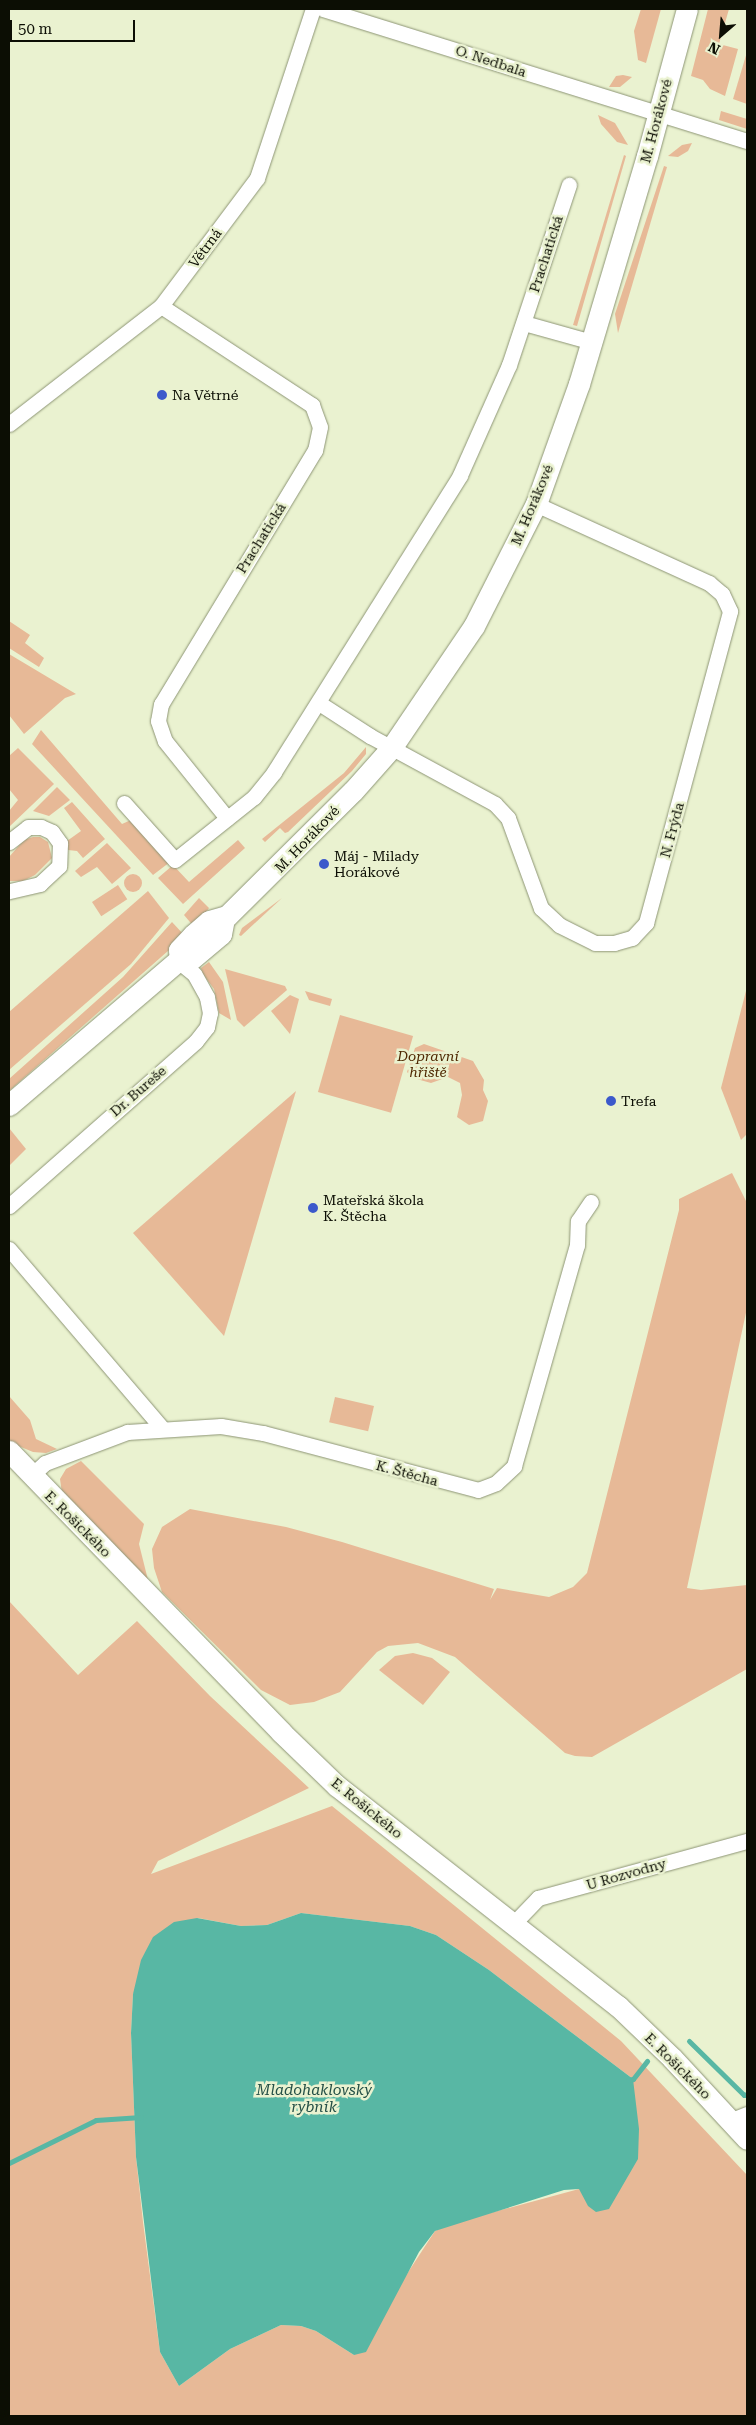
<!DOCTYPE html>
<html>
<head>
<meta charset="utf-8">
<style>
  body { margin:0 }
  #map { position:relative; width:756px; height:2425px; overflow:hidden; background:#eaf2d0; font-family:"Roboto Serif",serif }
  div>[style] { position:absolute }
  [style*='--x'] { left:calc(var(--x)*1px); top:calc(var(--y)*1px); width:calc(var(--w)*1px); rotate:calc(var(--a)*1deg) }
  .green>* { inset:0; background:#e7b997; transform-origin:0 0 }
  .round { border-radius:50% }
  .water>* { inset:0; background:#58b7a4 }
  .stream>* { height:5px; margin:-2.5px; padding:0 2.5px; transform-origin:2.5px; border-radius:2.5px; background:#58b7a4 }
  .roads { filter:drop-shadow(0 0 1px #8d9575) drop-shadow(0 0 1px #8d9575) }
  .street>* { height:15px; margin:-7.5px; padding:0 7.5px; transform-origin:7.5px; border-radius:7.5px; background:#fff }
  .secondary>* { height:21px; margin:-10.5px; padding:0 10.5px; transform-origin:10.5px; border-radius:10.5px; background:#fff }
  .dots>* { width:14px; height:14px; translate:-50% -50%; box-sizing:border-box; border:2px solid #eaf2d0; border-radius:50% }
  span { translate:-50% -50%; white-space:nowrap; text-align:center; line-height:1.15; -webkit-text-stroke:5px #eaf2d0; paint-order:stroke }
  .street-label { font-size:14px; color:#0c0e04 }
  .poi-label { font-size:14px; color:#0c0e04 }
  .left { translate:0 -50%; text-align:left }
  .park-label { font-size:14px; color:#4e2701; font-style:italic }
  .water-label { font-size:15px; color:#244f46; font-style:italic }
  .frame { position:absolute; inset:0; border:10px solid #0c0e04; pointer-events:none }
  .north { position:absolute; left:696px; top:10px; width:50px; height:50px; -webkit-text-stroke:4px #eaf2d0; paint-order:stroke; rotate:207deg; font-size:14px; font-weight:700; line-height:20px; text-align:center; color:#0c0e04 }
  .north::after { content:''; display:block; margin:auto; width:18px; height:22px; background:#0c0e04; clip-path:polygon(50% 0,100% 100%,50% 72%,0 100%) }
  .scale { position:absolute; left:10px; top:20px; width:125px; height:22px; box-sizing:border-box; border:2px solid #0c0e04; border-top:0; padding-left:6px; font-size:15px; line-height:18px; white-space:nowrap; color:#0c0e04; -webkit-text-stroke:4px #eaf2d0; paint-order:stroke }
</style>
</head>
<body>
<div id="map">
  <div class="green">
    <div style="clip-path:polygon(641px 9px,661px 9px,646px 63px,638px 60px,634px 31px)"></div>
    <div style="clip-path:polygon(708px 9px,729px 9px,719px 44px,738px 49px,725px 96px,710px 89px,703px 80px,691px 76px)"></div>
    <div style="clip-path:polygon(747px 52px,747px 104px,733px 99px)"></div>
    <div style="clip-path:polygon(616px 76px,623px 75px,632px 77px,620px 87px,609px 87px)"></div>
    <div style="clip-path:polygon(721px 111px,747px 119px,747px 129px,719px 120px)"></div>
    <div style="clip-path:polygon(598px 115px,615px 123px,628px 145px,617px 142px,601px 124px)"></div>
    <div style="clip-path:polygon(692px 143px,688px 151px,678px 157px,668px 156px,682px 145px)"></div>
    <div style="clip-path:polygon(624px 155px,626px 156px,577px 326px,573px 325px)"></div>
    <div style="clip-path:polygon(664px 166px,667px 167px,618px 333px,615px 314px)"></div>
    <div style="clip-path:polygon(9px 621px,30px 635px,25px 643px,44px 658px,39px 667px,9px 648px)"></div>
    <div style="clip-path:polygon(9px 654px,76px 694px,65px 698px,24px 734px,9px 715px)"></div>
    <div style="clip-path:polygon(41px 730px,122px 824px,131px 820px,170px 862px,153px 875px,32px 744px)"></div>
    <div style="clip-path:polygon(366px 747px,366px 754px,352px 771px,288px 832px,285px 833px,280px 828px,265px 842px,262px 839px,344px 773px)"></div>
    <div style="clip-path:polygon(18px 748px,54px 784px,9px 827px,9px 811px,18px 800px,9px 789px,9px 756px)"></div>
    <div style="clip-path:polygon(57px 787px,70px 800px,49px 816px,33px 811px)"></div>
    <div style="clip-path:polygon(72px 802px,105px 839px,83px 858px,77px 851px,68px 850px,67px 841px,81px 831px,64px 808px)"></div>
    <div style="clip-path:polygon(33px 837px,40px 837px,48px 842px,52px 858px,35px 875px,23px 881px,9px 881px,9px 857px,24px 840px)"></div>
    <div style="clip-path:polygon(238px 840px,245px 848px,183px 904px,158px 878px,173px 865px,189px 882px)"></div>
    <div style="clip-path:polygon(107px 843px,131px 868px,112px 884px,97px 867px,81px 877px,75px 871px)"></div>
    <div class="round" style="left:124px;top:874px;width:18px;height:18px"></div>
    <div style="left:118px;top:885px;width:17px;height:31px;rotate:57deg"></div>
    <div style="clip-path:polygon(148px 891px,169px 918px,131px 964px,9px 1070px,9px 1012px)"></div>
    <div style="clip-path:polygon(199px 898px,209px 908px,195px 928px,184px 915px)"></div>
    <div style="clip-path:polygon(282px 898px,241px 936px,239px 935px,242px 928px)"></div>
    <div style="clip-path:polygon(172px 922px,185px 936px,9px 1091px,9px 1079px,123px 977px)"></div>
    <div style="clip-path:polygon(209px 962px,223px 982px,231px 1020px,219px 1013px,214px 989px,202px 973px,201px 968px)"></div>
    <div style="clip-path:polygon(225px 969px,285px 986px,287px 990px,244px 1027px,237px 1020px)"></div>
    <div style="clip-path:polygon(747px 987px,747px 1134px,741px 1140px,721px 1088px)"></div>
    <div style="clip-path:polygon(305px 991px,332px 999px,330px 1006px,309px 1000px)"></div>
    <div style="clip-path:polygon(290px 995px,299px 999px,290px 1034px,271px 1011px)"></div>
    <div style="left:340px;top:1015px;width:76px;height:80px;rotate:16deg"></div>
    <div style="clip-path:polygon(424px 1044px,473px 1061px,484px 1080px,483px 1090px,488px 1101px,483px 1121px,469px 1125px,457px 1117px,462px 1095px,460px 1083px,448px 1077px,431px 1083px,413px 1078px,407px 1072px,415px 1048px)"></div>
    <div style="clip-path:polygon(296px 1091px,224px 1336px,133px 1233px)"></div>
    <div style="clip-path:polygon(9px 1128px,26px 1149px,9px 1166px)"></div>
    <div style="clip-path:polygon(732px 1173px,747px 1203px,747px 1308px,687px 1588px,701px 1590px,747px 1585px,747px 1669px,592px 1757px,575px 1756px,565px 1753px,455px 1657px,418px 1643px,388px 1646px,377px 1652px,340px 1692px,314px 1702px,290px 1705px,261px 1690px,162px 1592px,154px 1568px,152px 1549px,162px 1527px,190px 1509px,286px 1527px,342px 1542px,494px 1589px,490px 1600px,497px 1588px,549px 1597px,573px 1587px,587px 1573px,679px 1210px,679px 1199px)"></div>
    <div style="clip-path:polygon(9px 1396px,30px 1420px,36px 1439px,57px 1449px,46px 1453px,33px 1452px,9px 1442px)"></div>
    <div style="left:335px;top:1397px;width:40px;height:26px;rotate:13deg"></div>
    <div style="clip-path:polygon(81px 1461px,144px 1524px,139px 1544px,150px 1588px,62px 1493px,60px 1479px,66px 1469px)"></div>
    <div style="clip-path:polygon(evenodd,9px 1601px,78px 1675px,137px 1621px,210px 1696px,309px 1788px,158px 1861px,151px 1874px,332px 1806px,621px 2041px,747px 2175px,747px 2416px,9px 2416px,9px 1601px,301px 1913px,410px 1926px,436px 1935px,489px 1970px,633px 2079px,579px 2189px,453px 2223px,435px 2231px,354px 2355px,316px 2331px,301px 2326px,281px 2325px,230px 2349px,179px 2386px,160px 2352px,143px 2222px,136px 2157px,131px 2033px,133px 1994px,198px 1918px,241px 1926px,267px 1925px,301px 1913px)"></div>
    <div style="clip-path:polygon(413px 1653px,432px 1658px,450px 1672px,423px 1705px,379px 1670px,395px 1656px)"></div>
  </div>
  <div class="water">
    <div style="clip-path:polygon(301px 1913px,410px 1926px,436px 1935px,489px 1970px,633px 2079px,639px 2129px,638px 2159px,609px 2209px,596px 2212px,588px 2206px,579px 2189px,564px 2190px,435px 2231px,419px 2252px,366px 2352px,354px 2355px,316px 2331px,301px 2326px,281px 2325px,230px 2349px,179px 2386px,160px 2352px,136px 2157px,131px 2033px,133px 1994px,141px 1960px,153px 1937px,174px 1922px,197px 1918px,241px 1926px,267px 1925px)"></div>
  </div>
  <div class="stream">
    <div style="--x:689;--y:2041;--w:77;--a:44.5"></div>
    <div style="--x:744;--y:2095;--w:3;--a:-18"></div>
    <div style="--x:628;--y:2080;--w:5;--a:-11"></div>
    <div style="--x:633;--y:2079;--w:23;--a:-52"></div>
    <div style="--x:9;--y:2163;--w:97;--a:-26.3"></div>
    <div style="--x:96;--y:2120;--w:45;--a:-3.8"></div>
  </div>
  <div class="roads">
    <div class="street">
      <div style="--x:323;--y:9;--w:444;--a:17.3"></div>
      <div style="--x:161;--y:306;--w:181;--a:33.3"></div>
      <div style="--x:312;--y:405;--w:23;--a:70"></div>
      <div style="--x:320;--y:427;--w:24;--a:102"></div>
      <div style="--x:315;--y:450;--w:297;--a:121.2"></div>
      <div style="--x:161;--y:704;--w:17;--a:100"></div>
      <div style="--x:158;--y:721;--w:21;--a:71"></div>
      <div style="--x:165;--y:741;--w:99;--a:51.2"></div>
      <div style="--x:524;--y:323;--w:71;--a:15.6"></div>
      <div style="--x:9;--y:424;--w:192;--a:-37.8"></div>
      <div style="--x:161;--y:306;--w:160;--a:-53.1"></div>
      <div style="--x:257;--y:178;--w:178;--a:-71.7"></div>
      <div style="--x:319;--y:703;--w:61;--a:32.9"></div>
      <div style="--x:370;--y:736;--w:142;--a:28.5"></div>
      <div style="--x:495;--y:804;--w:19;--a:47"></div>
      <div style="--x:508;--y:818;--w:96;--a:69.9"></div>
      <div style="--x:541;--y:908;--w:25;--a:43"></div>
      <div style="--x:559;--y:925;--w:40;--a:26.6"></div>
      <div style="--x:595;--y:943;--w:19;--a:0"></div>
      <div style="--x:614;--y:943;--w:19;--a:-16"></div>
      <div style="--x:632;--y:938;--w:21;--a:-47"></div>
      <div style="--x:646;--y:923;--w:323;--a:-74.9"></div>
      <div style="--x:730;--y:611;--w:19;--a:-115"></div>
      <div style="--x:722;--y:594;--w:17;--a:-140"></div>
      <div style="--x:709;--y:583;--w:190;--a:-155.5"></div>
      <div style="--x:124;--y:803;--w:76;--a:48.2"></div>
      <div style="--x:175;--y:860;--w:101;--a:-38.6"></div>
      <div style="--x:254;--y:797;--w:32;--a:-51"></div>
      <div style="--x:274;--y:772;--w:350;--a:-57.9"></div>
      <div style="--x:460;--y:475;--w:120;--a:-66"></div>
      <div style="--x:509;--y:365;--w:190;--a:-71.6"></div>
      <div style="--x:9;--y:842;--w:24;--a:-38"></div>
      <div style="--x:28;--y:827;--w:13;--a:0"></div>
      <div style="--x:41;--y:827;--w:12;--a:24"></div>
      <div style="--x:52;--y:832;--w:14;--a:54"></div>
      <div style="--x:60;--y:843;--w:23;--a:92"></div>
      <div style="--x:59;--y:866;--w:26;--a:137"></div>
      <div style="--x:40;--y:884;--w:32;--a:167"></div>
      <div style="--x:9;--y:1206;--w:249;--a:-41.4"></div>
      <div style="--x:196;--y:1041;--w:18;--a:-52"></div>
      <div style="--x:207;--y:1027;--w:14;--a:-78"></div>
      <div style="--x:210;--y:1013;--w:16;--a:-101"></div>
      <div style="--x:207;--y:997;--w:26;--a:-119"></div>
      <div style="--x:194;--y:974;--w:21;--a:-141"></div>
      <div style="--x:9;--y:1249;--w:235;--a:49.5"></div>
      <div style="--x:31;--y:1476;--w:19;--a:-43"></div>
      <div style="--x:45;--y:1463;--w:88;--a:-20.7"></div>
      <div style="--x:127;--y:1432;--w:94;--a:-3.7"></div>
      <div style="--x:221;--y:1426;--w:43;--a:9.5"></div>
      <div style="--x:263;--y:1433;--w:222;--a:14.8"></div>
      <div style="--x:478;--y:1490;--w:19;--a:-21"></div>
      <div style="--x:496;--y:1483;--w:25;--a:-43"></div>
      <div style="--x:514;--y:1466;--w:230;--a:-74.1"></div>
      <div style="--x:577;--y:1245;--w:24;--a:-88"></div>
      <div style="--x:578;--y:1221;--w:23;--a:-56"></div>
      <div style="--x:514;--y:1923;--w:35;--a:-46"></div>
      <div style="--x:538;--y:1898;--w:217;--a:-15.3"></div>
      <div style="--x:732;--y:2120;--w:16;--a:-22"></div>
    </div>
    <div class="secondary">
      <div style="--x:180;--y:959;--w:9;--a:-96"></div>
      <div style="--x:179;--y:950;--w:21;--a:-47"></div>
      <div style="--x:193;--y:935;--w:21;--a:-41"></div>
      <div style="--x:209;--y:921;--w:19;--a:-16"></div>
      <div style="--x:227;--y:916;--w:177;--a:-44.8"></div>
      <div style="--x:353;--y:791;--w:59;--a:-48.4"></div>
      <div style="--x:392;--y:747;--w:146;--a:-55.9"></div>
      <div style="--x:474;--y:626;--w:137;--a:-63.1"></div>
      <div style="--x:536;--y:504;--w:127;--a:-70.3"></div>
      <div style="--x:579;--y:384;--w:238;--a:-73.4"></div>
      <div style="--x:647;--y:156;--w:152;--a:-74.8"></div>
      <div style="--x:180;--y:959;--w:9;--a:13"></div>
      <div style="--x:189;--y:961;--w:42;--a:-40.2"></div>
      <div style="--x:221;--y:934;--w:15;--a:-79"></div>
      <div style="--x:9;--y:1105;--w:225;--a:-40.5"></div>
      <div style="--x:9;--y:1451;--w:391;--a:45.9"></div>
      <div style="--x:281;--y:1732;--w:78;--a:44"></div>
      <div style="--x:337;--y:1786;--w:357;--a:38.1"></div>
      <div style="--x:618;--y:2006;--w:75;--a:43.9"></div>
      <div style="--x:672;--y:2058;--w:110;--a:47.2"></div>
    </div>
  </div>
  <div class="dots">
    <div style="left:162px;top:395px;background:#3c59cb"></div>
    <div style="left:324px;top:864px;background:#3c59cb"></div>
    <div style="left:611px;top:1101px;background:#3c59cb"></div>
    <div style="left:313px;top:1208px;background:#3c59cb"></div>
  </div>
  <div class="street-label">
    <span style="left:491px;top:61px;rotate:18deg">O. Nedbala</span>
    <span style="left:656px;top:121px;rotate:-75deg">M. Horákové</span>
    <span style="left:205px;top:248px;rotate:-53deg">Větrná</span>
    <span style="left:546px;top:254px;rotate:-72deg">Prachatická</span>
    <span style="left:532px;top:505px;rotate:-67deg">M. Horákové</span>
    <span style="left:261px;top:538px;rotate:-58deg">Prachatická</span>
    <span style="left:672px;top:830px;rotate:-75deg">N. Frýda</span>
    <span style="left:307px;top:839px;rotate:-46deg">M. Horákové</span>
    <span style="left:138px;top:1091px;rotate:-41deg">Dr. Bureše</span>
    <span style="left:407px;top:1473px;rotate:15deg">K. Štěcha</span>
    <span style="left:78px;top:1524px;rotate:45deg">E. Rošického</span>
    <span style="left:367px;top:1808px;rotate:39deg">E. Rošického</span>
    <span style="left:626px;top:1874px;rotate:-16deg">U Rozvodny</span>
    <span style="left:678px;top:2066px;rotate:45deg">E. Rošického</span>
  </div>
  <div class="poi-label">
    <span class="left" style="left:172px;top:395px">Na Větrné</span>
    <span class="left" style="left:334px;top:864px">Máj - Milady<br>Horákové</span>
    <span class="left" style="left:621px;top:1101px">Trefa</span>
    <span class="left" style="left:323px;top:1208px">Mateřská škola<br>K. Štěcha</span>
  </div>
  <div class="park-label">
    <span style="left:428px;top:1064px">Dopravní<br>hřiště</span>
  </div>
  <div class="water-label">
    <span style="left:314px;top:2099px">Mladohaklovský<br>rybník</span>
  </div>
  <div class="frame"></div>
  <div class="north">N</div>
  <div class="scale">50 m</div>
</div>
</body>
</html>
